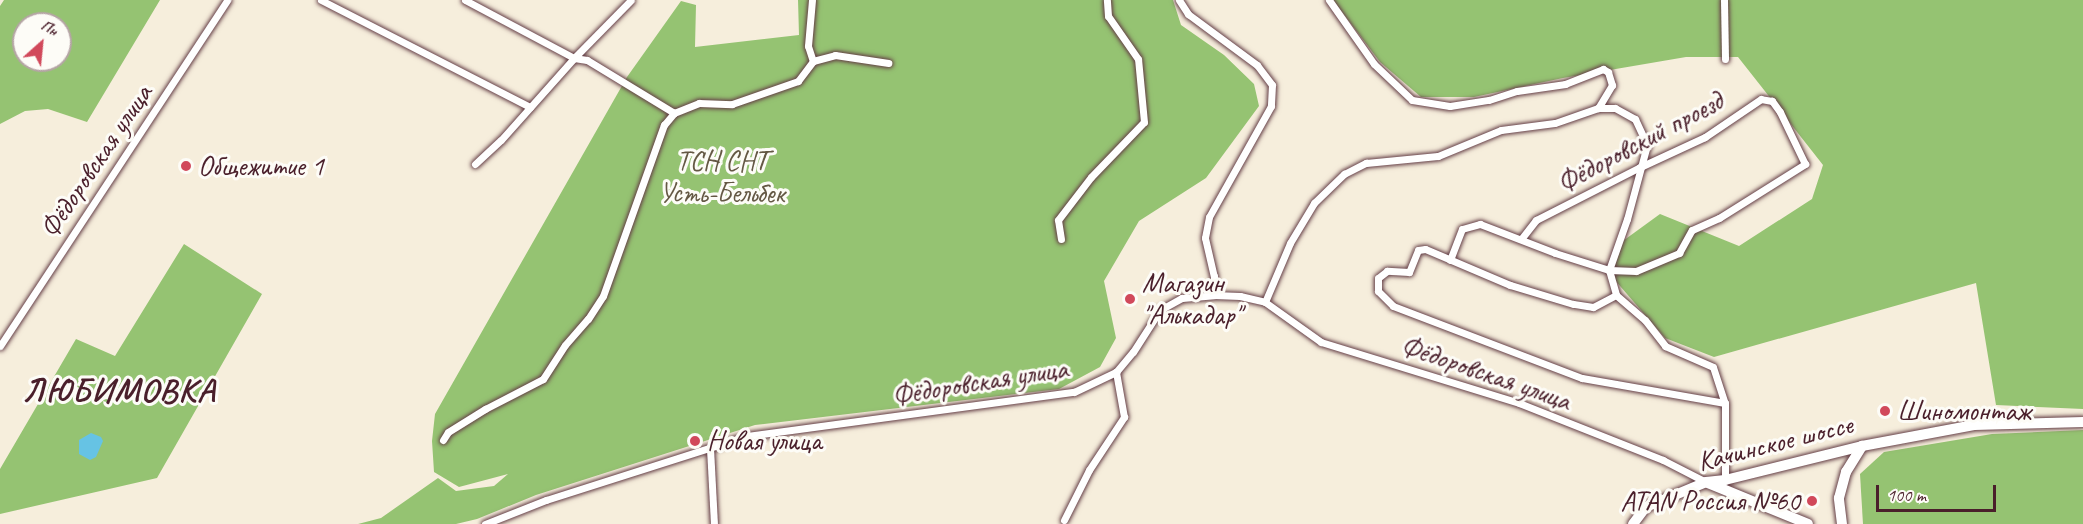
<!DOCTYPE html>
<html>
<head>
<meta charset="utf-8">
<style>
  body { margin:0 }
  #map { position:relative; width:2083px; height:524px; overflow:hidden; background:#f6eedc; font-family:Caveat,sans-serif }
  div>[style] { position:absolute }
  [style*='--x'] { left:calc(var(--x)*1px); top:calc(var(--y)*1px); width:calc(var(--w)*1px); rotate:calc(var(--a)*1deg) }
  .green>* { inset:0; background:#95c372 }
  .water>* { inset:0; background:#66c3e4 }
  .roads { filter:drop-shadow(0 0 2px #643e46) drop-shadow(0 0 2px #643e46) }
  .street>* { height:7px; margin:-3.5px; padding:0 3.5px; transform-origin:3.5px; border-radius:3.5px; background:#fff }
  .primary>* { height:10px; margin:-5px; padding:0 5px; transform-origin:5px; border-radius:5px; background:#fff }
  .dots>* { width:16px; height:16px; translate:-50% -50%; box-sizing:border-box; border:3px solid #fdfcf7; border-radius:50% }
  span { translate:-50% -50%; white-space:nowrap; text-align:center; line-height:1.15; -webkit-text-stroke:6px #fdfcf7; paint-order:stroke }
  .street-label { font-size:28px; color:#4a1f2b }
  .park-label { font-size:28px; color:#645844 }
  .poi-label { font-size:28px; color:#4a1f2b }
  .left { translate:0 -50%; text-align:left }
  .right { translate:-100% -50%; text-align:right }
  .district-label { font-size:34px; color:#4a1f2b; font-weight:700; letter-spacing:1.5px }
  .north { position:absolute; left:12px; top:12px; width:60px; height:60px; box-sizing:border-box; background:#fdfcf7; border:2px solid #b5a4a5; border-radius:50%; rotate:27deg; font-size:16px; font-weight:700; line-height:24px; text-align:center; color:#4a1f2b }
  .north::after { content:''; display:block; margin:auto; width:21px; height:27px; background:#d1495b; clip-path:polygon(50% 0,100% 100%,50% 72%,0 100%) }
  .scale { position:absolute; left:1876px; top:485px; width:120px; height:27px; box-sizing:border-box; border:3px solid #4a1f2b; border-top:0; padding-left:8px; font-size:18px; line-height:21px; white-space:nowrap; color:#4a1f2b; -webkit-text-stroke:4px #fdfcf7; paint-order:stroke }
</style>
</head>
<body>
<div id="map">
  <div class="green">
    <div style="clip-path:polygon(evenodd,4px 0,160px 0,87px 122px,48px 109px,25px 111px,0 124px,0 6px,4px 0,24px 24px,60px 24px,60px 60px,24px 60px,24px 24px)"></div>
    <div style="clip-path:polygon(798px 0,1173px 0,1181px 25px,1224px 55px,1254px 84px,1259px 106px,1206px 178px,1139px 221px,1104px 281px,1116px 338px,1100px 367px,1059px 389px,755px 425px,536px 495px,477px 519px,456px 524px,358px 524px,381px 518px,438px 478px,456px 491px,494px 486px,508px 474px,459px 487px,434px 472px,432px 441px,435px 414px,627px 77px,681px 1px,696px 5px,695px 47px,799px 35px)"></div>
    <div style="clip-path:polygon(1333px 0,2083px 0,2083px 409px,1996px 405px,1976px 283px,1714px 357px,1665px 338px,1614px 279px,1616px 246px,1660px 214px,1739px 246px,1812px 199px,1823px 165px,1738px 57px,1686px 57px,1563px 78px,1474px 97px,1421px 97px,1380px 62px)"></div>
    <div style="clip-path:polygon(184px 244px,262px 294px,157px 478px,0 514px,0 469px,76px 339px,115px 356px)"></div>
    <div style="clip-path:polygon(2083px 430px,2083px 524px,1863px 524px,1860px 474px,1884px 452px,1992px 434px)"></div>
  </div>
  <div class="water">
    <div style="clip-path:polygon(91px 433px,101px 437px,103px 441px,96px 457px,90px 460px,79px 454px,79px 440px)"></div>
  </div>
  <div class="roads">
    <div class="street">
      <div style="--x:321;--y:0;--w:235;--a:27.1"></div>
      <div style="--x:465;--y:0;--w:123;--a:28"></div>
      <div style="--x:574;--y:58;--w:13;--a:9"></div>
      <div style="--x:587;--y:60;--w:102;--a:31.3"></div>
      <div style="--x:812;--y:0;--w:46;--a:95"></div>
      <div style="--x:808;--y:46;--w:16;--a:72"></div>
      <div style="--x:1179;--y:0;--w:17;--a:57"></div>
      <div style="--x:1188;--y:14;--w:86;--a:36.5"></div>
      <div style="--x:1257;--y:65;--w:25;--a:53"></div>
      <div style="--x:1272;--y:85;--w:21;--a:93"></div>
      <div style="--x:1271;--y:106;--w:127;--a:119.2"></div>
      <div style="--x:1209;--y:217;--w:21;--a:101"></div>
      <div style="--x:1205;--y:238;--w:39;--a:77"></div>
      <div style="--x:1214;--y:276;--w:19;--a:90"></div>
      <div style="--x:1329;--y:0;--w:78;--a:54.9"></div>
      <div style="--x:1374;--y:64;--w:52;--a:43.5"></div>
      <div style="--x:1412;--y:100;--w:38;--a:9"></div>
      <div style="--x:1450;--y:106;--w:39;--a:-9"></div>
      <div style="--x:1489;--y:100;--w:29;--a:-18"></div>
      <div style="--x:1517;--y:91;--w:49;--a:-8.3"></div>
      <div style="--x:1565;--y:84;--w:41;--a:-21.5"></div>
      <div style="--x:1603;--y:69;--w:6;--a:31"></div>
      <div style="--x:1608;--y:72;--w:14;--a:73"></div>
      <div style="--x:1612;--y:85;--w:27;--a:121"></div>
      <div style="--x:1724;--y:0;--w:59;--a:89"></div>
      <div style="--x:475;--y:164;--w:35;--a:-43"></div>
      <div style="--x:501;--y:140;--w:110;--a:-48.3"></div>
      <div style="--x:574;--y:58;--w:81;--a:-45.5"></div>
      <div style="--x:1061;--y:239;--w:19;--a:-99"></div>
      <div style="--x:1058;--y:220;--w:54;--a:-52.5"></div>
      <div style="--x:1091;--y:177;--w:76;--a:-46.1"></div>
      <div style="--x:1144;--y:122;--w:63;--a:-95.4"></div>
      <div style="--x:1138;--y:59;--w:52;--a:-124.9"></div>
      <div style="--x:1108;--y:16;--w:16;--a:-94"></div>
      <div style="--x:1450;--y:260;--w:33;--a:-69"></div>
      <div style="--x:1462;--y:229;--w:19;--a:-16"></div>
      <div style="--x:1480;--y:224;--w:80;--a:21.1"></div>
      <div style="--x:1555;--y:253;--w:57;--a:17.5"></div>
      <div style="--x:1609;--y:270;--w:27;--a:2"></div>
      <div style="--x:1636;--y:271;--w:47;--a:-22.7"></div>
      <div style="--x:1679;--y:253;--w:26;--a:-61"></div>
      <div style="--x:1692;--y:230;--w:30;--a:-24"></div>
      <div style="--x:1719;--y:218;--w:102;--a:-32.1"></div>
      <div style="--x:1805;--y:164;--w:58;--a:-115.7"></div>
      <div style="--x:1780;--y:112;--w:14;--a:-126"></div>
      <div style="--x:1772;--y:101;--w:11;--a:-170"></div>
      <div style="--x:1761;--y:99;--w:68;--a:145.8"></div>
      <div style="--x:1705;--y:137;--w:72;--a:155.2"></div>
      <div style="--x:1640;--y:167;--w:117;--a:153"></div>
      <div style="--x:1536;--y:220;--w:24;--a:128"></div>
      <div style="--x:1616;--y:295;--w:26;--a:152"></div>
      <div style="--x:1593;--y:307;--w:20;--a:-171"></div>
      <div style="--x:1573;--y:304;--w:66;--a:-163.2"></div>
      <div style="--x:1510;--y:285;--w:92;--a:-157"></div>
      <div style="--x:1425;--y:249;--w:7;--a:172"></div>
      <div style="--x:1418;--y:250;--w:24;--a:112"></div>
      <div style="--x:1409;--y:272;--w:22;--a:-177"></div>
      <div style="--x:1387;--y:271;--w:11;--a:142"></div>
      <div style="--x:1378;--y:278;--w:13;--a:90"></div>
      <div style="--x:1378;--y:291;--w:21;--a:45"></div>
      <div style="--x:1393;--y:306;--w:202;--a:20.9"></div>
      <div style="--x:1582;--y:378;--w:145;--a:9.9"></div>
      <div style="--x:1265;--y:302;--w:64;--a:-67"></div>
      <div style="--x:1290;--y:243;--w:47;--a:-59"></div>
      <div style="--x:1314;--y:203;--w:42;--a:-44"></div>
      <div style="--x:1344;--y:174;--w:25;--a:-27"></div>
      <div style="--x:1366;--y:163;--w:72;--a:-5.6"></div>
      <div style="--x:1438;--y:156;--w:68;--a:-22.4"></div>
      <div style="--x:1501;--y:130;--w:54;--a:-7.4"></div>
      <div style="--x:1555;--y:123;--w:46;--a:-19.2"></div>
      <div style="--x:1598;--y:108;--w:17;--a:0"></div>
      <div style="--x:1615;--y:108;--w:23;--a:29"></div>
      <div style="--x:1635;--y:119;--w:29;--a:65"></div>
      <div style="--x:1647;--y:145;--w:77;--a:105.1"></div>
      <div style="--x:1627;--y:219;--w:54;--a:109.4"></div>
      <div style="--x:1609;--y:270;--w:26;--a:74"></div>
      <div style="--x:1616;--y:295;--w:38;--a:41"></div>
      <div style="--x:1645;--y:320;--w:33;--a:52"></div>
      <div style="--x:1665;--y:346;--w:52;--a:23.6"></div>
      <div style="--x:1713;--y:367;--w:38;--a:72"></div>
      <div style="--x:1725;--y:403;--w:77;--a:90"></div>
      <div style="--x:0;--y:346;--w:414;--a:-56.7"></div>
      <div style="--x:443;--y:440;--w:9;--a:-58"></div>
      <div style="--x:448;--y:432;--w:44;--a:-31.9"></div>
      <div style="--x:485;--y:409;--w:65;--a:-27.3"></div>
      <div style="--x:543;--y:379;--w:40;--a:-57.1"></div>
      <div style="--x:565;--y:345;--w:35;--a:-49"></div>
      <div style="--x:588;--y:319;--w:27;--a:-57"></div>
      <div style="--x:603;--y:296;--w:182;--a:-70.4"></div>
      <div style="--x:664;--y:125;--w:16;--a:-50"></div>
      <div style="--x:674;--y:113;--w:27;--a:-22"></div>
      <div style="--x:699;--y:103;--w:33;--a:2"></div>
      <div style="--x:732;--y:104;--w:70;--a:-19.2"></div>
      <div style="--x:798;--y:81;--w:25;--a:-53"></div>
      <div style="--x:813;--y:61;--w:23;--a:-15"></div>
      <div style="--x:835;--y:55;--w:54;--a:8.6"></div>
      <div style="--x:710;--y:448;--w:76;--a:87"></div>
      <div style="--x:1064;--y:520;--w:56;--a:-63.4"></div>
      <div style="--x:1089;--y:470;--w:64;--a:-56.6"></div>
      <div style="--x:1124;--y:417;--w:46;--a:-100.1"></div>
      <div style="--x:485;--y:524;--w:66;--a:-21.5"></div>
      <div style="--x:546;--y:500;--w:211;--a:-17.7"></div>
      <div style="--x:747;--y:436;--w:330;--a:-7.7"></div>
      <div style="--x:1074;--y:392;--w:47;--a:-25.5"></div>
      <div style="--x:1116;--y:372;--w:26;--a:-50"></div>
      <div style="--x:1133;--y:352;--w:50;--a:-57.3"></div>
      <div style="--x:1160;--y:310;--w:25;--a:-29"></div>
      <div style="--x:1182;--y:298;--w:32;--a:-5"></div>
      <div style="--x:1214;--y:295;--w:26;--a:2"></div>
      <div style="--x:1240;--y:296;--w:26;--a:13"></div>
      <div style="--x:1265;--y:302;--w:69;--a:35.5"></div>
      <div style="--x:1321;--y:342;--w:207;--a:17.1"></div>
      <div style="--x:1519;--y:403;--w:155;--a:21.6"></div>
      <div style="--x:1663;--y:460;--w:48;--a:27.1"></div>
    </div>
    <div class="primary">
      <div style="--x:1708;--y:483;--w:108;--a:22.3"></div>
      <div style="--x:1633;--y:524;--w:21;--a:-53"></div>
      <div style="--x:1646;--y:507;--w:65;--a:-22.6"></div>
      <div style="--x:1706;--y:482;--w:19;--a:-6"></div>
      <div style="--x:1725;--y:480;--w:141;--a:-13.9"></div>
      <div style="--x:1862;--y:446;--w:114;--a:-10.6"></div>
      <div style="--x:1974;--y:425;--w:109;--a:-1.6"></div>
      <div style="--x:1842;--y:524;--w:26;--a:-97"></div>
      <div style="--x:1839;--y:498;--w:27;--a:-75"></div>
      <div style="--x:1846;--y:472;--w:31;--a:-58"></div>
    </div>
  </div>
  <div class="dots">
    <div style="left:186px;top:166px;background:#d1495b"></div>
    <div style="left:1130px;top:299px;background:#d1495b"></div>
    <div style="left:1885px;top:411px;background:#d1495b"></div>
    <div style="left:695px;top:441px;background:#d1495b"></div>
    <div style="left:1812px;top:501px;background:#d1495b"></div>
  </div>
  <div class="street-label">
    <span style="left:1640px;top:142px;rotate:-28deg">Фёдоровский проезд</span>
    <span style="left:96px;top:161px;rotate:-56deg">Фёдоровская улица</span>
    <span style="left:1486px;top:373px;rotate:19deg">Фёдоровская улица</span>
    <span style="left:980px;top:382px;rotate:-9deg">Фёдоровская улица</span>
    <span style="left:1775px;top:443px;rotate:-14deg">Качинское шоссе</span>
  </div>
  <div class="park-label">
    <span style="left:722px;top:177px">ТСН СНТ<br>Усть-Бельбек</span>
  </div>
  <div class="poi-label">
    <span class="left" style="left:198px;top:166px">Общежитие 1</span>
    <span class="left" style="left:1142px;top:299px">Магазин<br>"Алькадар"</span>
    <span class="left" style="left:1897px;top:411px">Шиномонтаж</span>
    <span class="left" style="left:707px;top:441px">Новая улица</span>
    <span class="right" style="left:1800px;top:501px">ATAN Россия №60</span>
  </div>
  <div class="district-label">
    <span style="left:119px;top:390px">ЛЮБИМОВКА</span>
  </div>
  <div class="north">Пн</div>
  <div class="scale">100 m</div>
</div>
</body>
</html>
